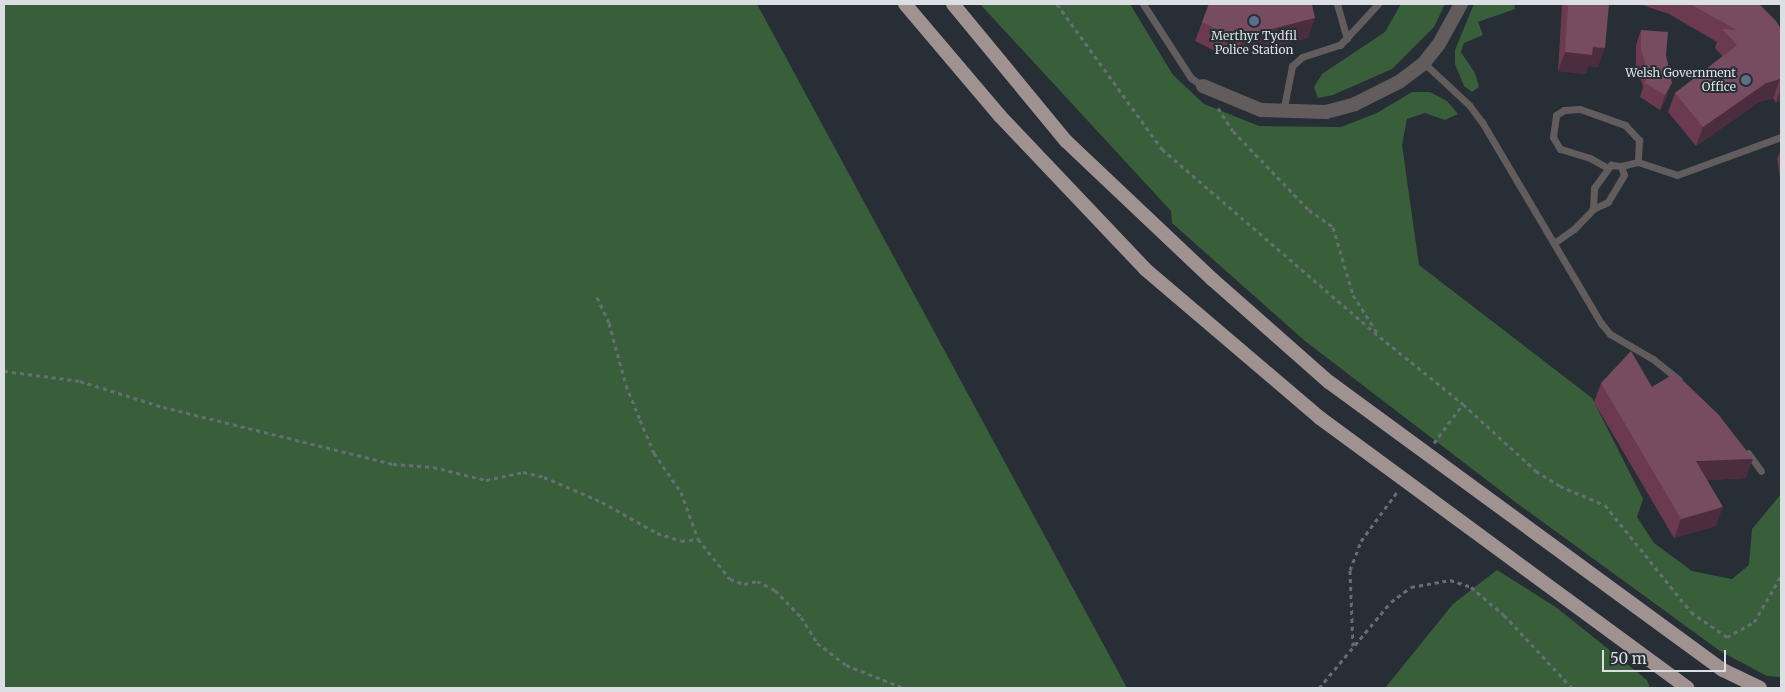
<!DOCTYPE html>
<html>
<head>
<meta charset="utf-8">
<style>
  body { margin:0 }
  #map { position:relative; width:1785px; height:692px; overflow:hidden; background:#272e36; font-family:Merriweather,serif }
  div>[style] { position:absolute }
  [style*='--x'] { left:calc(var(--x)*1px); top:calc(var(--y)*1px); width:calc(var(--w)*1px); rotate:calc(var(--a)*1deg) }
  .green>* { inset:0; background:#385f39 }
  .path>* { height:3px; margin-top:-1.5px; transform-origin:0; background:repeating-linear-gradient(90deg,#676d74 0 4px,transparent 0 8px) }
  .service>* { height:7px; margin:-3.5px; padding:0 3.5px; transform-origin:3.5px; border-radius:3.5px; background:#625c5c }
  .minor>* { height:14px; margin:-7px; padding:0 7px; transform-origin:7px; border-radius:7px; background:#625c5c }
  .trunk>* { height:14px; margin:-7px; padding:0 7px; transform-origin:7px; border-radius:7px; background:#9f9291 }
  .wall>* { inset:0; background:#6b3950 }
  .shaded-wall>* { inset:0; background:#4b2d3f }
  .building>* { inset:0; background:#774b60 }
  .dots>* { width:14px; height:14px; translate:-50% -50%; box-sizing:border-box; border:2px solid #272e36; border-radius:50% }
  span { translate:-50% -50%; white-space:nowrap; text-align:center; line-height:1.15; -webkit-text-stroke:4px #272e36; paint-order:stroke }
  .poi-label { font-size:12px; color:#dbdfe4 }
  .right { translate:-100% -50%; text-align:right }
  .frame { position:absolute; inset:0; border:5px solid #dbdfe4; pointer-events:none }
  .scale { position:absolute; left:1602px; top:650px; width:124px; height:22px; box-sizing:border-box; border:2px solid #dbdfe4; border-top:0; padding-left:6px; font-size:15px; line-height:18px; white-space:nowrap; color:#dbdfe4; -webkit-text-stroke:4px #272e36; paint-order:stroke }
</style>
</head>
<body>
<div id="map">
  <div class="green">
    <div style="clip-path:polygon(4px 4px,757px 4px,1127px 688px,4px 688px)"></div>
    <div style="clip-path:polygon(980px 4px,1130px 4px,1173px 75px,1204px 104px,1259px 126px,1341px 127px,1377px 113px,1412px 92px,1430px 92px,1447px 101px,1458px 114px,1445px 120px,1425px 113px,1407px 119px,1402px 145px,1419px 265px,1592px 398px,1643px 499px,1637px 517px,1654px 543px,1692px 571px,1732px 579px,1749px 565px,1752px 529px,1781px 494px,1781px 677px,1767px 676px,1720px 651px,1518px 504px,1305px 341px,1172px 223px,1171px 211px)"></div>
    <div style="clip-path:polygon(1401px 4px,1445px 4px,1434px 27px,1392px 69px,1333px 95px,1318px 98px,1314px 87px,1322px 74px,1385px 32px)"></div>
    <div style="clip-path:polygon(1474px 4px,1514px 4px,1515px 9px,1478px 22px,1483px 35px,1464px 43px,1461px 52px,1475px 73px,1479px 87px,1472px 92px,1464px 86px,1455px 64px,1455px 50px)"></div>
    <div style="clip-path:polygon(1497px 570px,1557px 608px,1647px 680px,1650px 688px,1385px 688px,1453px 604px)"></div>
  </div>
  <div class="path">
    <div style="--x:1057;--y:4;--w:179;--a:54.1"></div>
    <div style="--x:1162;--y:149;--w:288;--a:40.8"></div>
    <div style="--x:1380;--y:337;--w:107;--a:38.9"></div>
    <div style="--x:1463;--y:404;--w:99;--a:42.5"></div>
    <div style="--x:1536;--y:471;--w:28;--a:32"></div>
    <div style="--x:1560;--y:486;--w:49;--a:22.9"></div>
    <div style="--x:1605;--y:505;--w:137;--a:51.2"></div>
    <div style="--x:1691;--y:612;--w:44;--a:34.8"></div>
    <div style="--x:1727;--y:637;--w:31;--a:-29"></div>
    <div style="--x:1754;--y:622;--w:53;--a:-59.6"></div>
    <div style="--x:1218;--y:108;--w:27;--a:57"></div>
    <div style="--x:1233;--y:131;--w:110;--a:46.1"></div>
    <div style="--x:1309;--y:210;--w:29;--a:35"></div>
    <div style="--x:1333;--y:227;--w:71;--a:73.6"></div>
    <div style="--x:1353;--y:295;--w:46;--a:57.3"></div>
    <div style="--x:597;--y:297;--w:29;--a:65"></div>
    <div style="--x:609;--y:323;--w:64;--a:74.7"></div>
    <div style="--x:626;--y:385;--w:38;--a:68"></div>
    <div style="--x:640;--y:420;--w:36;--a:67"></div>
    <div style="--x:654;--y:453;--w:47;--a:55.3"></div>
    <div style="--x:681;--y:492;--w:50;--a:70.1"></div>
    <div style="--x:698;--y:539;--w:51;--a:51.3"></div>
    <div style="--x:730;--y:579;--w:15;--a:20"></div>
    <div style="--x:744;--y:584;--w:13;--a:-13"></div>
    <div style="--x:757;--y:581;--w:20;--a:27"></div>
    <div style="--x:775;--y:590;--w:37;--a:46"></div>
    <div style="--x:801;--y:617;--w:31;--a:58"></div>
    <div style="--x:817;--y:643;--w:36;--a:37"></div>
    <div style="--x:846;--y:665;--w:62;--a:21.6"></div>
    <div style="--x:4;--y:371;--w:77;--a:7.5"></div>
    <div style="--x:80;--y:381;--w:87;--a:17.4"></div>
    <div style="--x:163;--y:407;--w:237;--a:13.9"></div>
    <div style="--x:393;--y:464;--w:40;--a:4.3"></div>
    <div style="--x:433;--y:467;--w:55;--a:13.8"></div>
    <div style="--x:486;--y:480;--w:38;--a:-12"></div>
    <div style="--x:523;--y:472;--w:22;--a:13"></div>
    <div style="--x:544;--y:477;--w:63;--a:23.3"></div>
    <div style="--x:602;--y:502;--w:63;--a:29.4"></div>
    <div style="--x:657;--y:533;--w:25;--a:18"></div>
    <div style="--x:681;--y:541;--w:17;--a:-7"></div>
    <div style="--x:1434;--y:443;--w:49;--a:-53.4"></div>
    <div style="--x:1353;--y:646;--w:76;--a:-92.3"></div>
    <div style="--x:1350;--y:570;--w:31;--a:-69"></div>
    <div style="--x:1361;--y:541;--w:61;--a:-53.7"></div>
    <div style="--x:1319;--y:688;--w:112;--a:-50.1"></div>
    <div style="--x:1391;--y:602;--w:25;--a:-37"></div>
    <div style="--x:1411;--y:587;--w:40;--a:-10"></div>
    <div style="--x:1450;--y:580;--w:22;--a:18"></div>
    <div style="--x:1471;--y:587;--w:43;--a:40.3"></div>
    <div style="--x:1504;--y:615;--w:100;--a:47"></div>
  </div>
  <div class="service">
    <div style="--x:1143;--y:4;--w:88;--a:57"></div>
    <div style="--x:1191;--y:78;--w:14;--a:34"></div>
    <div style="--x:1337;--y:4;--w:36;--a:74"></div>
    <div style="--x:1424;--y:63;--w:62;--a:43"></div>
    <div style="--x:1469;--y:105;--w:21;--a:53"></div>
    <div style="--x:1482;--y:122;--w:234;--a:59.4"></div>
    <div style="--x:1601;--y:323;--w:14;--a:51"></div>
    <div style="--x:1610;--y:334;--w:50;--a:30.2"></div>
    <div style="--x:1653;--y:359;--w:33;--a:39"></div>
    <div style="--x:1283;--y:112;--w:47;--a:-78.9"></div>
    <div style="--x:1292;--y:66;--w:13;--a:-42"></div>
    <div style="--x:1302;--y:57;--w:40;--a:-18"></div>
    <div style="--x:1340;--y:45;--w:56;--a:-47.2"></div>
    <div style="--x:1611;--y:165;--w:10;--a:6"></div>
    <div style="--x:1621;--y:166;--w:9;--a:72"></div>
    <div style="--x:1624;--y:175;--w:31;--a:121"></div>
    <div style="--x:1608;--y:202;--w:17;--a:155"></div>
    <div style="--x:1593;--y:209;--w:21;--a:-87"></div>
    <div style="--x:1594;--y:188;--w:29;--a:-54"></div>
    <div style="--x:1621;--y:166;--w:17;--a:-13"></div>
    <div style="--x:1638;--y:162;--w:41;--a:18.4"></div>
    <div style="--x:1677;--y:175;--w:111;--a:-20.1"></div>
    <div style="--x:1608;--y:168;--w:21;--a:-151"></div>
    <div style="--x:1590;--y:158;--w:31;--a:-163"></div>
    <div style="--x:1560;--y:149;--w:14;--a:-120"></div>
    <div style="--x:1553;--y:137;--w:22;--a:-82"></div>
    <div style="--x:1556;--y:115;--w:9;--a:-32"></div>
    <div style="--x:1564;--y:110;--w:16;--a:-4"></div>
    <div style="--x:1580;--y:109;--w:48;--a:19.6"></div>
    <div style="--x:1625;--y:125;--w:21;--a:47"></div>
    <div style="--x:1639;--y:140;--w:22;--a:93"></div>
    <div style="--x:1554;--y:243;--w:24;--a:-35"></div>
    <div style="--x:1574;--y:229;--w:28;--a:-46"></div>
    <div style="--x:1748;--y:453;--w:22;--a:54"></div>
  </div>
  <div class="minor">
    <div style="--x:1203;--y:86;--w:63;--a:22.5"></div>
    <div style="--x:1261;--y:110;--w:65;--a:1.8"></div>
    <div style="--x:1326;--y:112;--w:30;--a:-15"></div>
    <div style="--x:1355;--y:104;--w:49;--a:-26.6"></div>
    <div style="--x:1399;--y:82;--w:31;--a:-37"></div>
    <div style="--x:1424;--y:63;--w:24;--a:-52"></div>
    <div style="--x:1439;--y:44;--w:46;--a:-61.2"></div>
  </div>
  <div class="trunk">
    <div style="--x:905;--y:4;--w:147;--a:49.7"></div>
    <div style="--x:1000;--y:116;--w:211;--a:46.5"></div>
    <div style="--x:1145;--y:269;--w:230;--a:40.4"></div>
    <div style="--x:1320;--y:418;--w:456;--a:36.3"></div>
    <div style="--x:953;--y:4;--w:178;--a:50.5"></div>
    <div style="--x:1066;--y:141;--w:201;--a:43.4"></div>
    <div style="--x:1212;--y:279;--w:156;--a:41.4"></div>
    <div style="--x:1329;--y:382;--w:488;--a:36.2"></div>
    <div style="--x:1723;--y:670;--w:41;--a:25.9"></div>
  </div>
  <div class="wall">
    <div style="clip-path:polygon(1209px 4px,1308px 38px,1237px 55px,1213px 50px,1195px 41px)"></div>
    <div style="clip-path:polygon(1562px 4px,1609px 4px,1598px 67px,1588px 66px,1586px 74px,1558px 71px)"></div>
    <div style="clip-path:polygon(1639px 4px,1759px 4px,1781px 29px,1781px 99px,1776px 103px,1773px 98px,1759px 102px,1696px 146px,1668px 112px,1675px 93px,1723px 57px,1715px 48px,1717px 42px,1669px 14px)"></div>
    <div style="clip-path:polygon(1641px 30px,1667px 97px,1660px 110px,1640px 97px,1643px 87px,1636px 65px,1636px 45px)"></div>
    <div style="clip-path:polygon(1781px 149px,1781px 183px,1777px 159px)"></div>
    <div style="clip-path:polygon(1601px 383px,1652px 387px,1746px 478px,1707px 480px,1716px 526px,1674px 538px,1594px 402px)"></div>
  </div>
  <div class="shaded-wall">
    <div style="clip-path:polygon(1315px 18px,1308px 38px,1237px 55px,1244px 36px)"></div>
    <div style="clip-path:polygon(1593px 47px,1605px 48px,1598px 67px,1588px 66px,1586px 74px,1558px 71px,1565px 52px)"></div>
    <div style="clip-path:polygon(1780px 79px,1773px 98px,1759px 102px,1696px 146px,1703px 127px,1766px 83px)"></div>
    <div style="clip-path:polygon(1672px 83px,1667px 97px,1660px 110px,1665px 95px)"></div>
    <div style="clip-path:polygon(1781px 87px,1781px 99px,1776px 103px)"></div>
    <div style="clip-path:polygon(1753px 459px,1746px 478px,1689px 481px,1696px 461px)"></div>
    <div style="clip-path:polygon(1723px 507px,1716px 526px,1674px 538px,1681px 519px)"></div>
  </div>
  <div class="building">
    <div style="clip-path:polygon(1209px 4px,1312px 4px,1315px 18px,1244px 36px,1220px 31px,1202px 22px)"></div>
    <div style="clip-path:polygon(1568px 4px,1609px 4px,1605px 48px,1593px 47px,1592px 55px,1565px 52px)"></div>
    <div style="clip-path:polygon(1690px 4px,1759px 4px,1776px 21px,1781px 29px,1781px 82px,1780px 79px,1766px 83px,1703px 127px,1675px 93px,1737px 45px,1722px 29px,1737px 30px)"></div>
    <div style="clip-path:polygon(1641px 30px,1668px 32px,1666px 55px,1672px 83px,1665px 95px,1645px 83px,1648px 72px,1641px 50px)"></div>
    <div style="clip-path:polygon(1631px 351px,1652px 387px,1675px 373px,1718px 414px,1753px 459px,1696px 461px,1723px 507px,1681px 519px,1601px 383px)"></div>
  </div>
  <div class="dots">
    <div style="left:1254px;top:21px;background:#5c6f8a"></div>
    <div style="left:1746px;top:80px;background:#5c6f8a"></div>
  </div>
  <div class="poi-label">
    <span style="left:1254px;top:43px">Merthyr Tydfil<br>Police Station</span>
    <span class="right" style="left:1736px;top:80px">Welsh Government<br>Office</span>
  </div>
  <div class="frame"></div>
  <div class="scale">50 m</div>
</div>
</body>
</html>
